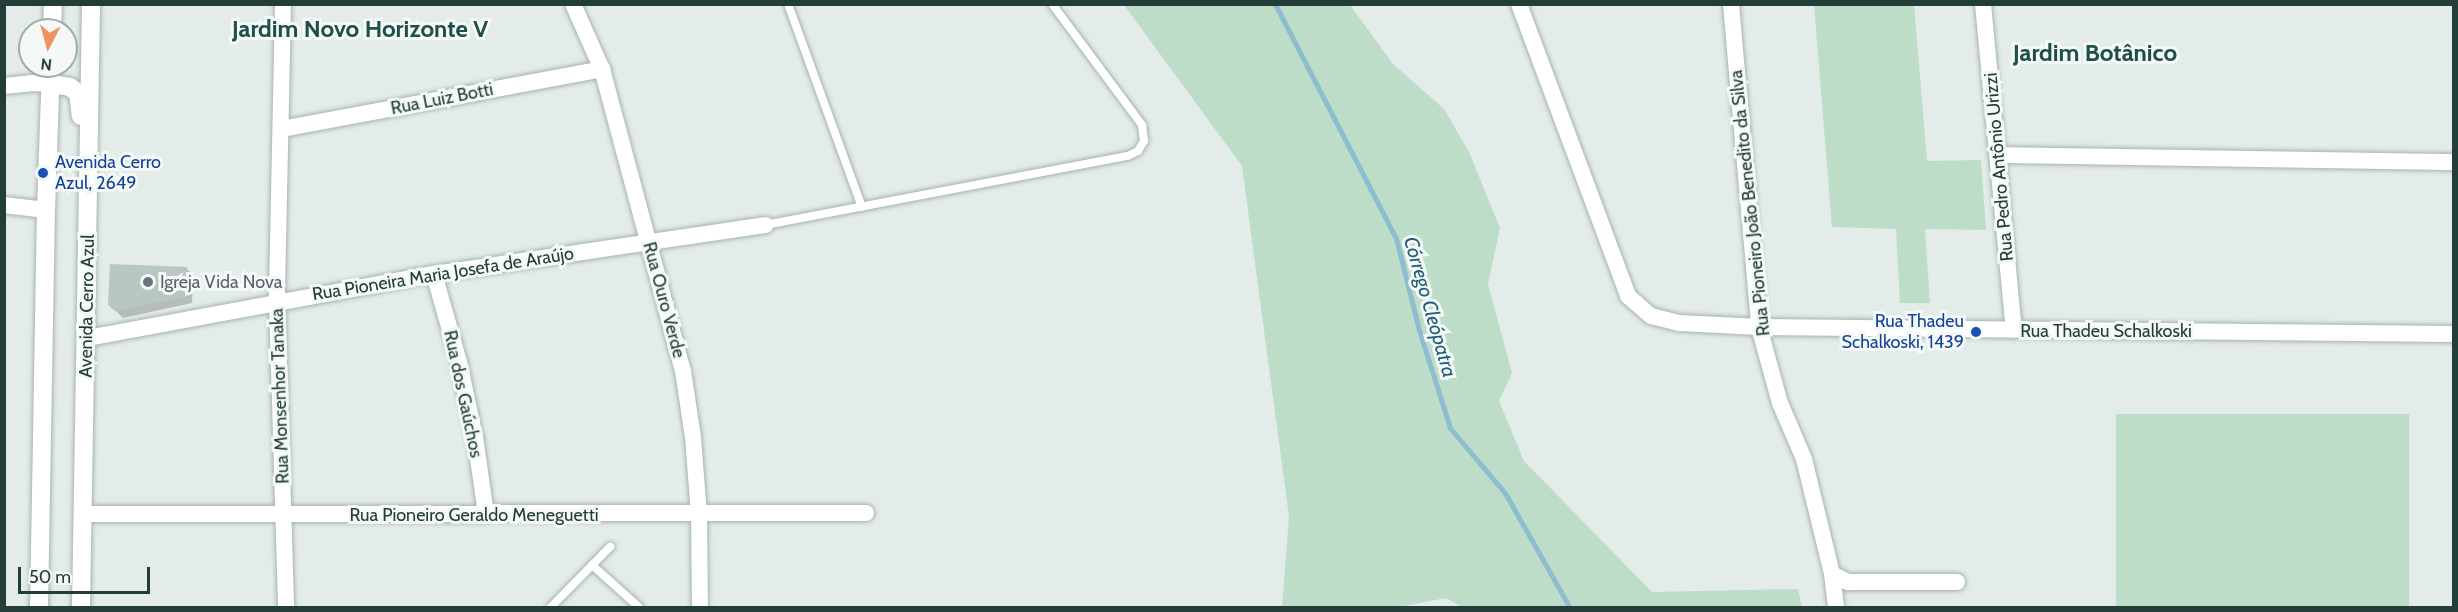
<!DOCTYPE html>
<html>
<head>
<meta charset="utf-8">
<style>
  body { margin:0 }
  #map { position:relative; width:2458px; height:612px; overflow:hidden; background:#e3ece9; font-family:Cabin,sans-serif }
  div>[style] { position:absolute }
  [style*='--x'] { left:calc(var(--x)*1px); top:calc(var(--y)*1px); width:calc(var(--w)*1px); rotate:calc(var(--a)*1deg) }
  .green>* { inset:0; background:#bdddc9; transform-origin:0 0 }
  .shadow>* { inset:0; background:#0003 }
  .stream>* { height:5px; margin:-2.5px; padding:0 2.5px; transform-origin:2.5px; border-radius:2.5px; background:#8dbdcf }
  .building>* { inset:0; background:#b8c7c3 }
  .roads { filter:drop-shadow(0 0 2px #a6b4b1) drop-shadow(0 0 2px #a6b4b1) }
  .lane>* { height:8px; margin:-4px; padding:0 4px; transform-origin:4px; border-radius:4px; background:#fff }
  .street>* { height:16px; margin:-8px; padding:0 8px; transform-origin:8px; border-radius:8px; background:#fff }
  .secondary>* { height:18px; margin:-9px; padding:0 9px; transform-origin:9px; border-radius:9px; background:#fff }
  .dots>* { width:16px; height:16px; translate:-50% -50%; box-sizing:border-box; border:3px solid #f4f9f7; border-radius:50% }
  span { translate:-50% -50%; white-space:nowrap; text-align:center; line-height:1.15; -webkit-text-stroke:6px #f4f9f7; paint-order:stroke }
  .street-label { font-size:18px; color:#233d39 }
  .transit-label { font-size:18px; color:#164399 }
  .left { translate:0 -50%; text-align:left }
  .right { translate:-100% -50%; text-align:right }
  .worship-label { font-size:18px; color:#5b616d }
  .water-label { font-size:20px; color:#1f5e77; font-style:italic }
  .district-label { font-size:24px; color:#204f49; font-weight:700 }
  .frame { position:absolute; inset:0; border:6px solid #233d39; pointer-events:none }
  .north { position:absolute; left:18px; top:18px; width:60px; height:60px; box-sizing:border-box; background:#f4f9f7; border:2px solid #a0aeab; border-radius:50%; rotate:186deg; font-size:16px; font-weight:700; line-height:24px; text-align:center; color:#233d39 }
  .north::after { content:''; display:block; margin:auto; width:21px; height:27px; background:#ed9460; clip-path:polygon(50% 0,100% 100%,50% 72%,0 100%) }
  .scale { position:absolute; left:18px; top:567px; width:132px; height:27px; box-sizing:border-box; border:3px solid #233d39; border-top:0; padding-left:8px; font-size:18px; line-height:21px; white-space:nowrap; color:#233d39; -webkit-text-stroke:4px #f4f9f7; paint-order:stroke }
</style>
</head>
<body>
<div id="map">
  <div class="green">
    <div style="clip-path:polygon(1124px 5px,1350px 5px,1393px 64px,1444px 109px,1469px 152px,1500px 228px,1488px 284px,1512px 373px,1499px 401px,1524px 461px,1652px 592px,1798px 589px,1802px 607px,1463px 608px,1446px 598px,1399px 607px,1282px 607px,1289px 517px,1242px 166px)"></div>
    <div style="clip-path:polygon(1814px 5px,1914px 5px,1927px 161px,1981px 160px,1986px 230px,1925px 229px,1930px 303px,1900px 303px,1896px 229px,1832px 227px)"></div>
    <div style="left:2116px;top:414px;width:293px;height:193px"></div>
  </div>
  <div class="shadow">
    <div style="clip-path:polygon(186px 268px,193px 275px,192px 303px,123px 318px,110px 305px)"></div>
  </div>
  <div class="stream">
    <div style="--x:1275;--y:4;--w:263;--a:62.7"></div>
    <div style="--x:1396;--y:238;--w:95;--a:76"></div>
    <div style="--x:1419;--y:330;--w:103;--a:72.4"></div>
    <div style="--x:1450;--y:428;--w:85;--a:49.8"></div>
    <div style="--x:1505;--y:493;--w:132;--a:60.5"></div>
  </div>
  <div class="building">
    <div style="clip-path:polygon(110px 264px,187px 267px,186px 297px,115px 311px,108px 305px)"></div>
  </div>
  <div class="roads">
    <div class="lane">
      <div style="--x:788;--y:4;--w:216;--a:70"></div>
      <div style="--x:765;--y:225;--w:369;--a:-10.8"></div>
      <div style="--x:1128;--y:156;--w:11;--a:-27"></div>
      <div style="--x:1138;--y:151;--w:12;--a:-59"></div>
      <div style="--x:1144;--y:141;--w:16;--a:-97"></div>
      <div style="--x:1142;--y:125;--w:151;--a:-126.6"></div>
      <div style="--x:592;--y:565;--w:64;--a:41.9"></div>
      <div style="--x:550;--y:608;--w:86;--a:-45.5"></div>
    </div>
    <div class="street">
      <div style="--x:283;--y:4;--w:297;--a:91.2"></div>
      <div style="--x:277;--y:301;--w:307;--a:88.3"></div>
      <div style="--x:573;--y:4;--w:71;--a:66"></div>
      <div style="--x:602;--y:69;--w:313;--a:75"></div>
      <div style="--x:683;--y:371;--w:67;--a:81.4"></div>
      <div style="--x:693;--y:437;--w:78;--a:85.6"></div>
      <div style="--x:699;--y:515;--w:93;--a:89.4"></div>
      <div style="--x:1519;--y:4;--w:312;--a:69.5"></div>
      <div style="--x:1628;--y:296;--w:30;--a:41"></div>
      <div style="--x:1651;--y:316;--w:30;--a:14"></div>
      <div style="--x:1680;--y:323;--w:79;--a:2.9"></div>
      <div style="--x:1759;--y:327;--w:695;--a:0.58"></div>
      <div style="--x:1731;--y:4;--w:324;--a:85"></div>
      <div style="--x:1759;--y:327;--w:79;--a:74.6"></div>
      <div style="--x:1780;--y:403;--w:61;--a:66.8"></div>
      <div style="--x:1804;--y:459;--w:118;--a:76.3"></div>
      <div style="--x:1832;--y:574;--w:34;--a:83"></div>
      <div style="--x:1983;--y:4;--w:327;--a:84.6"></div>
      <div style="--x:4;--y:86;--w:27;--a:-6"></div>
      <div style="--x:31;--y:83;--w:20;--a:3"></div>
      <div style="--x:282;--y:129;--w:326;--a:-10.6"></div>
      <div style="--x:1999;--y:155;--w:455;--a:0.9"></div>
      <div style="--x:4;--y:205;--w:42;--a:6.8"></div>
      <div style="--x:434;--y:274;--w:91;--a:74.1"></div>
      <div style="--x:459;--y:362;--w:77;--a:78"></div>
      <div style="--x:475;--y:437;--w:78;--a:81.9"></div>
      <div style="--x:88;--y:338;--w:352;--a:-10.5"></div>
      <div style="--x:434;--y:274;--w:335;--a:-8.4"></div>
      <div style="--x:82;--y:514;--w:784;--a:-0.07"></div>
      <div style="--x:1832;--y:574;--w:18;--a:27"></div>
      <div style="--x:1848;--y:582;--w:109;--a:0"></div>
    </div>
    <div class="secondary">
      <div style="--x:52;--y:30;--w:26;--a:-88"></div>
      <div style="--x:51;--y:84;--w:19;--a:9"></div>
      <div style="--x:70;--y:87;--w:10;--a:37"></div>
      <div style="--x:78;--y:93;--w:23;--a:83"></div>
      <div style="--x:39;--y:608;--w:398;--a:-89"></div>
      <div style="--x:46;--y:210;--w:144;--a:-88"></div>
      <div style="--x:81;--y:608;--w:604;--a:-89.05"></div>
    </div>
  </div>
  <div class="dots">
    <div style="left:43px;top:173px;background:#1a4fb4"></div>
    <div style="left:148px;top:282px;background:#6b7280"></div>
    <div style="left:1976px;top:332px;background:#1a4fb4"></div>
  </div>
  <div class="street-label">
    <span style="left:442px;top:99px;rotate:-11deg">Rua Luiz Botti</span>
    <span style="left:1999px;top:167px;rotate:-95deg">Rua Pedro Antônio Urizzi</span>
    <span style="left:1750px;top:203px;rotate:-96deg">Rua Pioneiro João Benedito da Silva</span>
    <span style="left:443px;top:274px;rotate:-9deg">Rua Pioneira Maria Josefa de Araújo</span>
    <span style="left:664px;top:300px;rotate:75deg">Rua Ouro Verde</span>
    <span style="left:87px;top:306px;rotate:-89deg">Avenida Cerro Azul</span>
    <span style="left:2106px;top:331px">Rua Thadeu Schalkoski</span>
    <span style="left:463px;top:394px;rotate:78deg">Rua dos Gaúchos</span>
    <span style="left:280px;top:396px;rotate:-92deg">Rua Monsenhor Tanaka</span>
    <span style="left:474px;top:515px">Rua Pioneiro Geraldo Meneguetti</span>
  </div>
  <div class="transit-label">
    <span class="left" style="left:55px;top:173px">Avenida Cerro<br>Azul, 2649</span>
    <span class="right" style="left:1964px;top:332px">Rua Thadeu<br>Schalkoski, 1439</span>
  </div>
  <div class="worship-label">
    <span class="left" style="left:160px;top:282px">Igreja Vida Nova</span>
  </div>
  <div class="water-label">
    <span style="left:1430px;top:307px;rotate:74deg">Córrego Cleópatra</span>
  </div>
  <div class="district-label">
    <span style="left:360px;top:29px">Jardim Novo Horizonte V</span>
    <span style="left:2095px;top:53px">Jardim Botânico</span>
  </div>
  <div class="frame"></div>
  <div class="north">N</div>
  <div class="scale">50 m</div>
</div>
</body>
</html>
